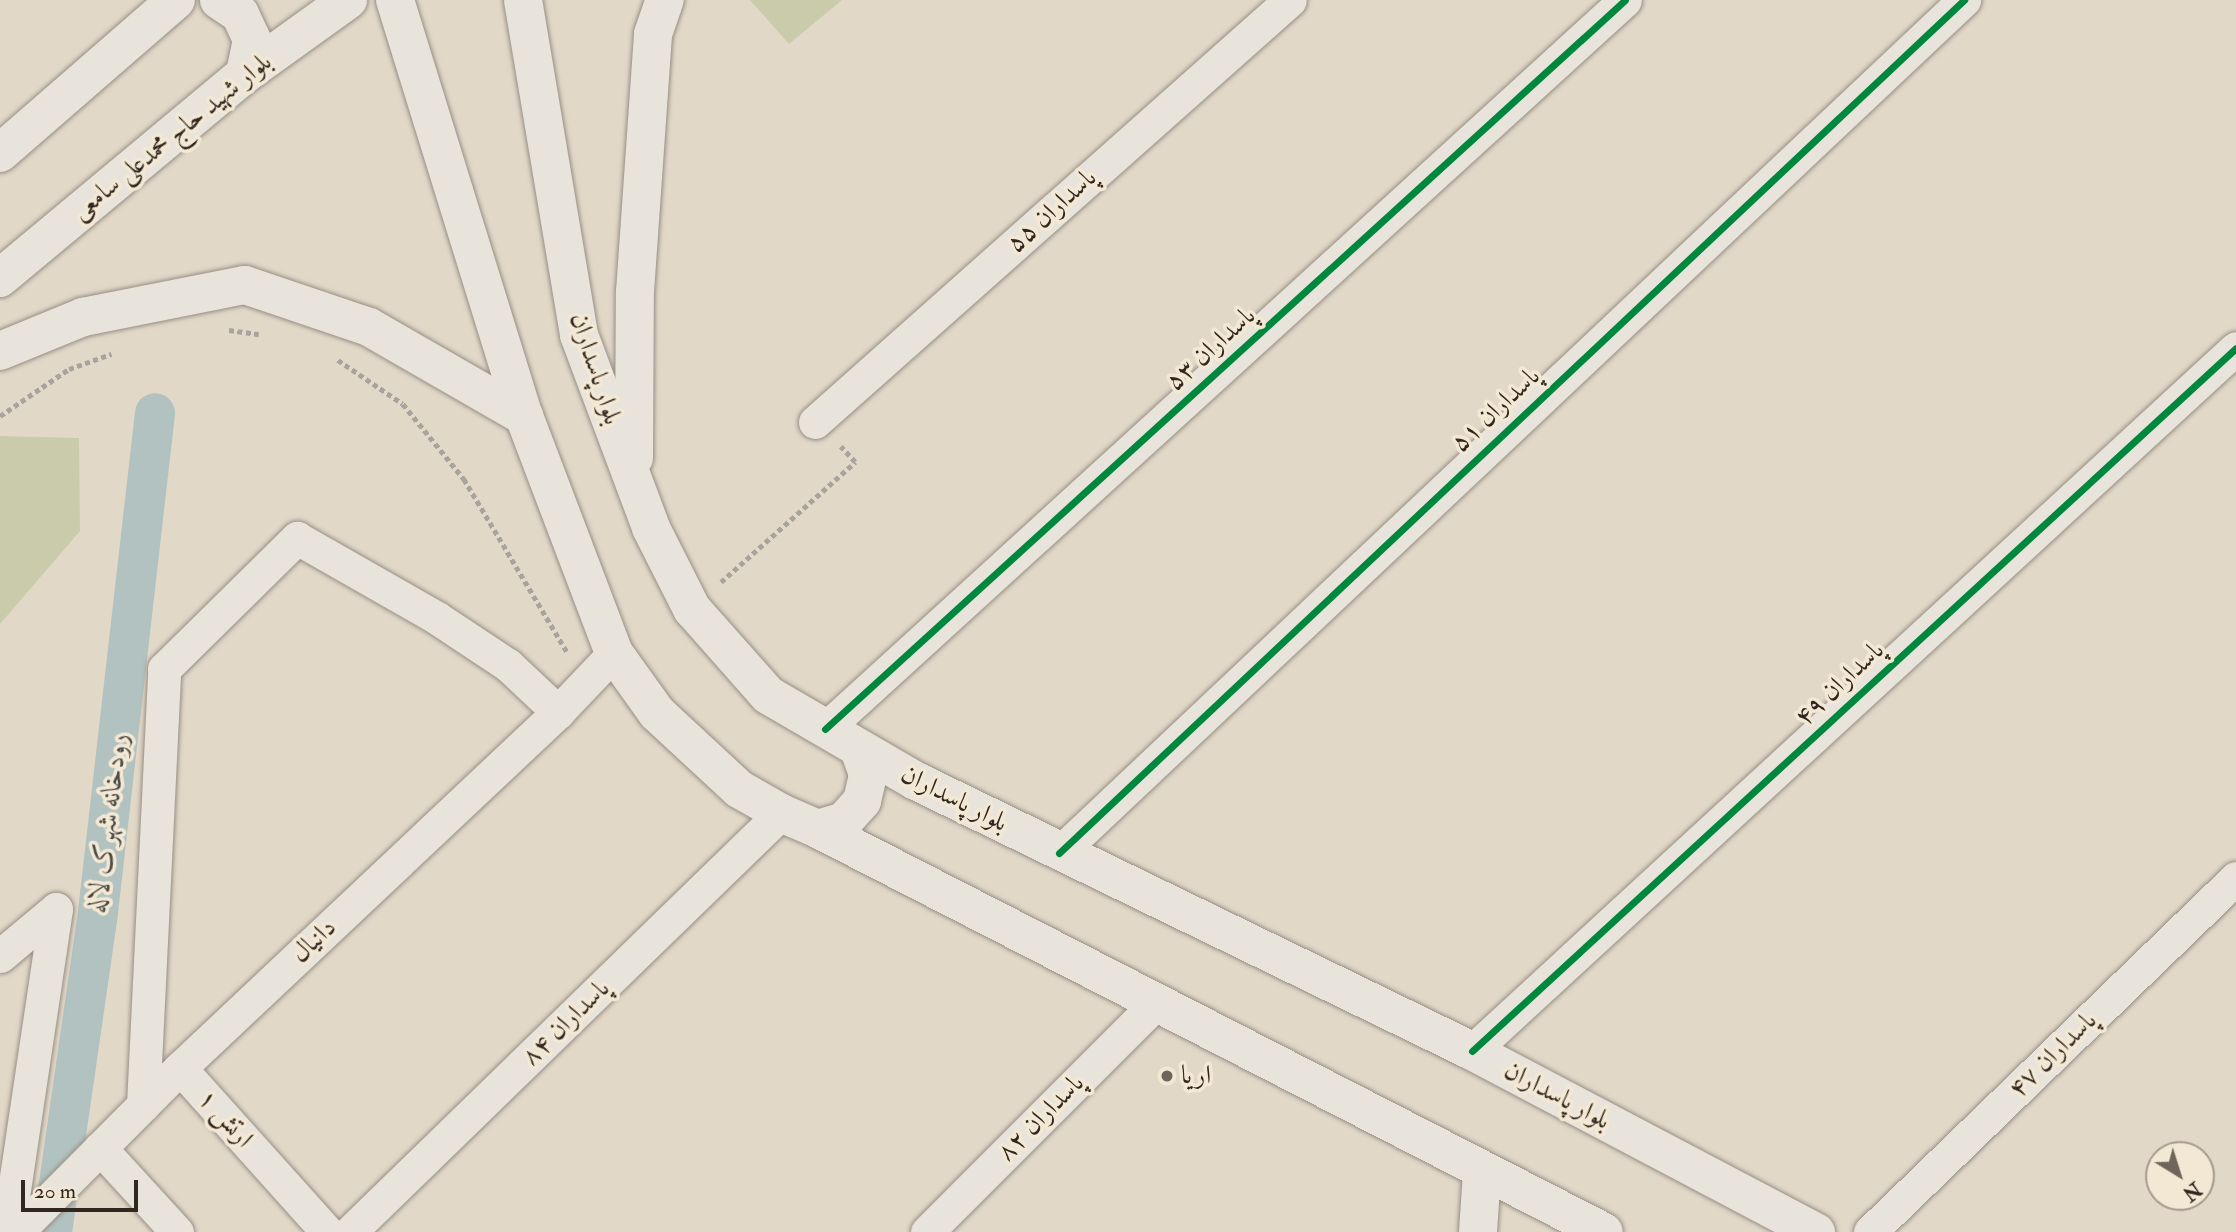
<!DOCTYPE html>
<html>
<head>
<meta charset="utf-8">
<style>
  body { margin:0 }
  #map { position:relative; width:2236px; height:1232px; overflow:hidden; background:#e2d8c8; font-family:"IM FELL Double Pica",Amiri,serif }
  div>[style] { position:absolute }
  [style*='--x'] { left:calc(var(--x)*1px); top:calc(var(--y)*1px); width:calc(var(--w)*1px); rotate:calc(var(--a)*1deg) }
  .green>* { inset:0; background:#cacbab }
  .canal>* { height:40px; margin:-20px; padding:0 20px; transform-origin:20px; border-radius:20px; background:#b2c2c0 }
  .path>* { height:4.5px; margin-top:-2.25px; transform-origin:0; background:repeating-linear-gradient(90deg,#a8a39c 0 5px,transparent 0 8.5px) }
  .roads { filter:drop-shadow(0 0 2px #968f85) drop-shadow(0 0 2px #968f85) }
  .street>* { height:33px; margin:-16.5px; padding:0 16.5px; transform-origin:16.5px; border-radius:16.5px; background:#e8e3db }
  .secondary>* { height:38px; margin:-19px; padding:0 19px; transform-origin:19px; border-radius:19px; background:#e8e3db }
  .cycleway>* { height:7px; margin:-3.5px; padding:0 3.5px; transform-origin:3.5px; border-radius:3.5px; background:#00873e }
  .dots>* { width:19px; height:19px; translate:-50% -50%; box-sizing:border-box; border:4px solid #f3e8d4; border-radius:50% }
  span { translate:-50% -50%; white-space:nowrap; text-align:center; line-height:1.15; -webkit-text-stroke:7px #f3e8d4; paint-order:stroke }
  .street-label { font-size:26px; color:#32271f }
  .poi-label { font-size:26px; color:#32271f }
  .left { translate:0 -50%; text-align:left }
  .water-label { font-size:28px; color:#4d4b46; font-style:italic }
  .north { position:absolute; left:2145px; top:1141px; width:70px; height:70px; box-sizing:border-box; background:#f3e8d4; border:2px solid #a69b8c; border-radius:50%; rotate:142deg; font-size:19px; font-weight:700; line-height:28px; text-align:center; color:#32271f }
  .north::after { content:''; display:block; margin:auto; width:24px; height:32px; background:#70655a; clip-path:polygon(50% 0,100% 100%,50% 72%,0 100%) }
  .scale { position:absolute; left:21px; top:1180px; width:117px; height:32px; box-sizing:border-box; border:4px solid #32271f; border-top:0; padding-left:9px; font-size:21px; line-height:24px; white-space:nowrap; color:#32271f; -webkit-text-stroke:5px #f3e8d4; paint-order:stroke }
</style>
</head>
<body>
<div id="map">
  <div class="green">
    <div style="clip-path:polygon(750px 0,842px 0,789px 44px)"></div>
    <div style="clip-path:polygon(0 436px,79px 438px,80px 531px,0 624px)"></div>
  </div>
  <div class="canal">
    <div style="--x:52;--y:1232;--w:323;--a:-81.8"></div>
    <div style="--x:98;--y:912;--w:502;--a:-83.48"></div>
  </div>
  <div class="path">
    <div style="--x:229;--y:330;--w:30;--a:8"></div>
    <div style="--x:338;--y:360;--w:78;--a:34.1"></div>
    <div style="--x:403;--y:404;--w:97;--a:50.9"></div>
    <div style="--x:464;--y:479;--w:201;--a:59.2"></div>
    <div style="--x:0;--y:416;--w:83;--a:-34.3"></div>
    <div style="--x:69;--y:369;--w:45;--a:-19.7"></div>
    <div style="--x:721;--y:582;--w:180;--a:-41.8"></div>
    <div style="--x:855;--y:462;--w:21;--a:-133"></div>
  </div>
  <div class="roads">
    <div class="street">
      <div style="--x:815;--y:422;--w:635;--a:-41.62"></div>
      <div style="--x:825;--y:729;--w:1082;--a:-42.34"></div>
      <div style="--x:1059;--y:853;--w:1244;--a:-43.31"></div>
      <div style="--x:0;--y:956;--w:73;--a:-40"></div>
      <div style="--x:56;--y:909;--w:327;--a:98.5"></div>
      <div style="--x:1472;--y:1051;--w:1038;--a:-42.62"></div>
      <div style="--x:180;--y:1068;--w:220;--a:48.1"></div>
      <div style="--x:143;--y:1105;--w:437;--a:-87.2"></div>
      <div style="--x:164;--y:669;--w:187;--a:-44.6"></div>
      <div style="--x:297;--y:538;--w:161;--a:29.7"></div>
      <div style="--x:437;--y:618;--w:85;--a:33.5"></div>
      <div style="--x:508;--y:665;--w:69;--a:43.2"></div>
      <div style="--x:100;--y:1148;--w:114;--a:47.5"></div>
      <div style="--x:17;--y:1232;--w:231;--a:-45.2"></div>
      <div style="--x:180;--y:1068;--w:519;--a:-43.28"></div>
      <div style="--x:558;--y:712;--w:81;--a:-46.5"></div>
      <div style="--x:350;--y:1232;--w:601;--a:-44.19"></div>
      <div style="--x:927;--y:1232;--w:324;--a:-45"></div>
      <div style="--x:1870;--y:1232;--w:509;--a:-44.05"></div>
    </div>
    <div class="secondary">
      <div style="--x:219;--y:0;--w:25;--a:34"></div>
      <div style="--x:240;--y:14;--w:29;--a:65"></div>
      <div style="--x:252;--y:40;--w:35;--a:102"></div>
      <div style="--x:395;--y:0;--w:436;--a:72.8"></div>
      <div style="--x:524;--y:416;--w:254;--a:69.2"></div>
      <div style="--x:614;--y:653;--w:74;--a:54.4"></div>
      <div style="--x:657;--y:713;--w:112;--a:42.8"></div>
      <div style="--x:739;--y:789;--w:48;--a:29.7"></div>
      <div style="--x:781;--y:813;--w:40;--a:23.4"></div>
      <div style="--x:818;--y:829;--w:883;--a:27.15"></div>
      <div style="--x:523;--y:0;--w:340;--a:80.5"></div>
      <div style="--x:579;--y:335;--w:206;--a:69.5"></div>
      <div style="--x:651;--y:528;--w:91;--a:63.2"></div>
      <div style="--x:692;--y:609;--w:115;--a:48.5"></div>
      <div style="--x:768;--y:695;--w:171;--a:30.2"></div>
      <div style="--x:916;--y:781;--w:618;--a:25.9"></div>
      <div style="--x:1472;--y:1051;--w:389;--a:27.8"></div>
      <div style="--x:0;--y:153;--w:233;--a:-41"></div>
      <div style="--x:0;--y:278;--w:319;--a:-39.8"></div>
      <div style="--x:245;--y:74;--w:127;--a:-35.7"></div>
      <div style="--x:0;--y:351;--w:90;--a:-22.3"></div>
      <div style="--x:83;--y:317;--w:165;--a:-11.2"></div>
      <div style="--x:245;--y:285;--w:131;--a:18.7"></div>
      <div style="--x:369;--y:327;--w:179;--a:29.9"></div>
      <div style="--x:634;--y:458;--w:166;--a:-89.7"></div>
      <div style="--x:635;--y:292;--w:259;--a:-86"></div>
      <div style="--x:653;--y:34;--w:36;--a:-71"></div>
      <div style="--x:818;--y:829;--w:27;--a:-17"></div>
      <div style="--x:844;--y:821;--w:27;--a:-48"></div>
      <div style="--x:862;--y:801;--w:28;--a:-77"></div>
      <div style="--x:868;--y:774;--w:27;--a:-110"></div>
      <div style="--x:1478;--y:1232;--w:61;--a:-86.2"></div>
    </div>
  </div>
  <div class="cycleway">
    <div style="--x:825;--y:729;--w:1082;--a:-42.34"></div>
    <div style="--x:1059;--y:853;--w:1244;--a:-43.31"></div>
    <div style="--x:1472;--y:1051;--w:1038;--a:-42.62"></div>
  </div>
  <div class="dots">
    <div style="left:1167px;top:1076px;background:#70655a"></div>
  </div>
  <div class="street-label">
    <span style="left:172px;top:137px;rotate:-39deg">بلوار شهید حاج محمدعلی سامعی</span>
    <span style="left:1052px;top:211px;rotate:-42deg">پاسداران ۵۵</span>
    <span style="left:1211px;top:349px;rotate:-42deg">پاسداران ۵۳</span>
    <span style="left:595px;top:369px;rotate:72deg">بلوار پاسداران</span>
    <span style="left:1496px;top:410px;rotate:-43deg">پاسداران ۵۱</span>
    <span style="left:1840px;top:684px;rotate:-43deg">پاسداران ۴۹</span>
    <span style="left:954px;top:799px;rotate:27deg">بلوار پاسداران</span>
    <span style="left:314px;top:941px;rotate:-43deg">دانیال</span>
    <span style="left:566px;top:1023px;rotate:-44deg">پاسداران ۸۴</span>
    <span style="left:2053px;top:1055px;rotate:-44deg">پاسداران ۴۷</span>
    <span style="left:1557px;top:1096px;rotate:28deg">بلوار پاسداران</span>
    <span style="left:1041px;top:1118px;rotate:-45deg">پاسداران ۸۲</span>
    <span style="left:225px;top:1119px;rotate:48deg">ارتش ۱</span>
  </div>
  <div class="poi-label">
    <span class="left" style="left:1181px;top:1076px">اریا</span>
  </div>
  <div class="water-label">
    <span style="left:108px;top:823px;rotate:-83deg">رودخانه شهرک لاله</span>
  </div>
  <div class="north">N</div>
  <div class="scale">20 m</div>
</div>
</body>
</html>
